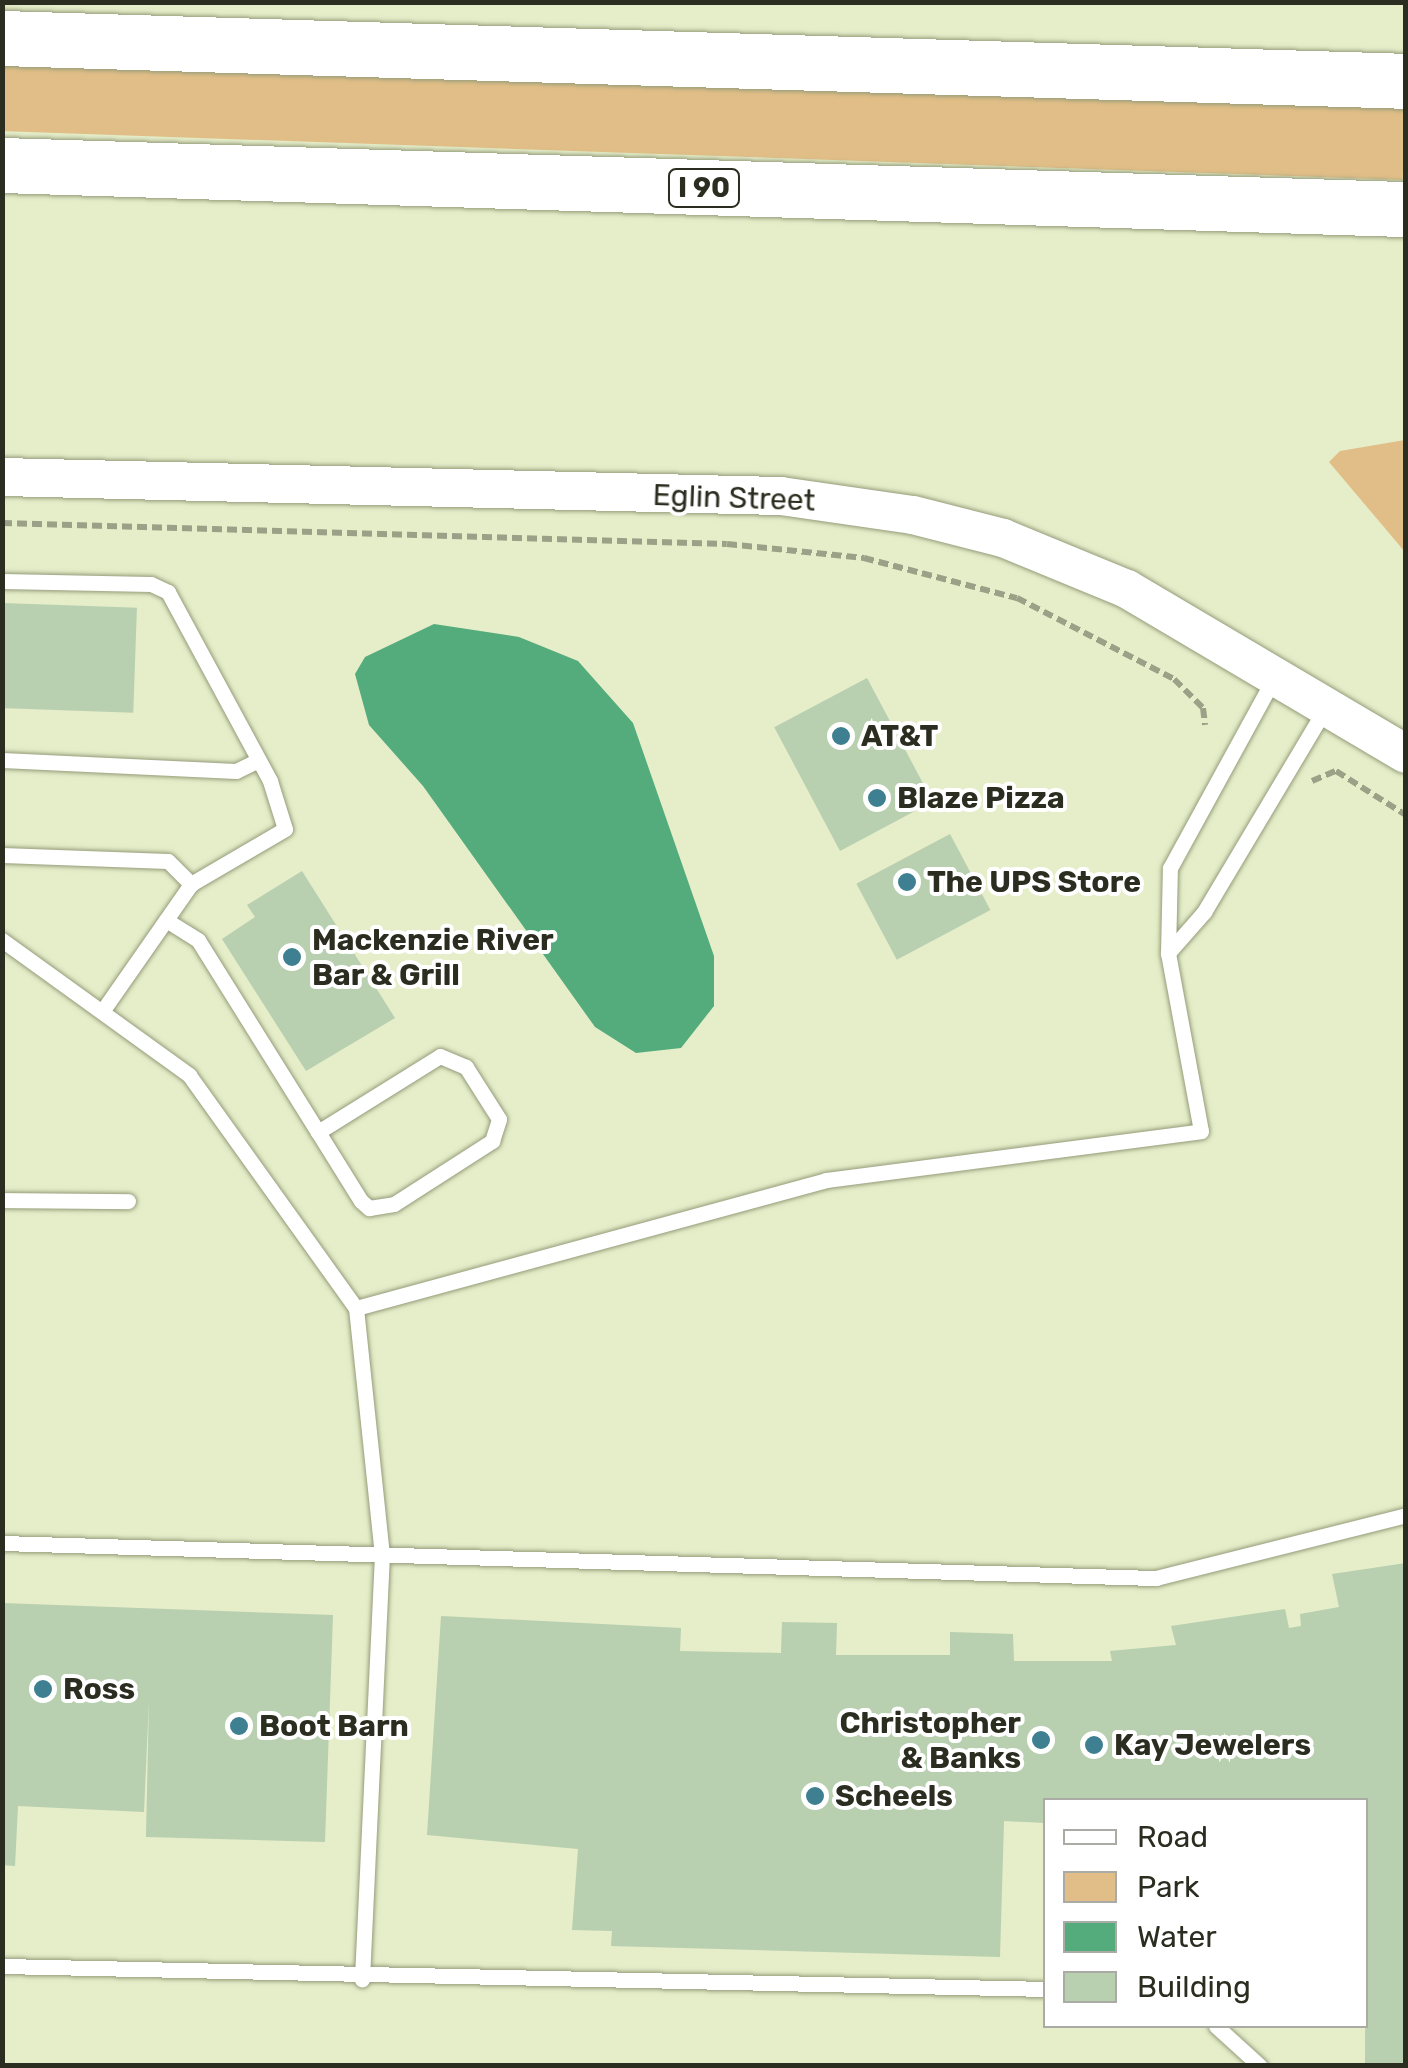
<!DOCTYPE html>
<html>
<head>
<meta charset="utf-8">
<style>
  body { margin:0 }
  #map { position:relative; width:1408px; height:2068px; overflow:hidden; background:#e5edc9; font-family:Rubik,sans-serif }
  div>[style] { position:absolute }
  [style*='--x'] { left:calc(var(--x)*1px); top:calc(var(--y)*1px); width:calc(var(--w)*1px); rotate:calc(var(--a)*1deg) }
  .green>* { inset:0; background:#e1be87; transform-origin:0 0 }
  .water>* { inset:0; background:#54ac7c }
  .building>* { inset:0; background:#b8cfb0; transform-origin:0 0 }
  .path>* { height:6px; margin-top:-3px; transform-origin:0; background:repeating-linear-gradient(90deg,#9ba186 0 10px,transparent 0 15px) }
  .roads { filter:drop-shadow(0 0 2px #959c7a) drop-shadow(0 0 2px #959c7a) }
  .service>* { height:15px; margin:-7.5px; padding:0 7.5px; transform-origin:7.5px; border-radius:7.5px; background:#fff }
  .tertiary>* { height:38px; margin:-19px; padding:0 19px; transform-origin:19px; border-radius:19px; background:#fff }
  .motorway>* { height:55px; margin:-27.5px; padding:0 27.5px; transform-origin:27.5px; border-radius:27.5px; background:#fff }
  .dots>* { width:28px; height:28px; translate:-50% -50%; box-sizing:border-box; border:5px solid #fff; border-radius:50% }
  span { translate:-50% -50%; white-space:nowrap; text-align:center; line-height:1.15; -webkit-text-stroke:8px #fff; paint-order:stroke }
  .shield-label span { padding:2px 8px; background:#fff; border:2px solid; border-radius:8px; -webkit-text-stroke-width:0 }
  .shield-label { font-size:28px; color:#2a2d1f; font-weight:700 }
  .street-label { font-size:30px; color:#2a2d1f }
  .poi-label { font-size:30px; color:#2a2d1f; font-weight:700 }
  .left { translate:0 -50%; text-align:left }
  .right { translate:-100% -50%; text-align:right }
  .frame { position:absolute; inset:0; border:5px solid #2a2d1f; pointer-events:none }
  .legend { position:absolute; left:1043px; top:1798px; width:325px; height:230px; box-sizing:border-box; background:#fff; border:2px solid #aaaba5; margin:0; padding:12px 18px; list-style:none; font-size:30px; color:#2a2d1f }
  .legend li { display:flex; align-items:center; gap:20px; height:50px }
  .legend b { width:50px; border:2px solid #aaaba5 }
</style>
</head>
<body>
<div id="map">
  <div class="green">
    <div style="left:3px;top:59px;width:1403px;height:72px;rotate:2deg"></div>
    <div style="clip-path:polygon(1405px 440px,1406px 440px,1405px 552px,1329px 462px,1340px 451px)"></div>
  </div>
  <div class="water">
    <div style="clip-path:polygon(434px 624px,519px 637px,578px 661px,633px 723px,714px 956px,714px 1006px,681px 1048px,636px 1053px,595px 1027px,423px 786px,369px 725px,355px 674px,365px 657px)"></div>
  </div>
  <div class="building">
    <div style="left:2px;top:603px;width:135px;height:105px;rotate:2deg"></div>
    <div style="left:867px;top:678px;width:140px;height:105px;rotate:62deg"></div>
    <div style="left:950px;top:834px;width:86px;height:106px;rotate:62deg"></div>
    <div style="clip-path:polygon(302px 871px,395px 1018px,306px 1071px,222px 939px,255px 917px,247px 905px)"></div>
    <div style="clip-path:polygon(1406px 1563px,1406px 2066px,1365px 2066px,1366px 1800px,1046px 1800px,1046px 1823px,1004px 1821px,1000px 1957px,611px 1946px,612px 1931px,572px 1930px,578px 1849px,427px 1835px,441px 1616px,681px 1628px,680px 1651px,781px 1653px,782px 1622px,837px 1623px,836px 1655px,950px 1655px,950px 1632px,1013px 1634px,1014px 1661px,1112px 1661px,1110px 1651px,1176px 1645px,1171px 1626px,1285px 1609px,1289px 1628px,1301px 1626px,1300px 1614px,1339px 1607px,1332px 1574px)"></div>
    <div style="clip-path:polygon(2px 1603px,333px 1615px,325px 1842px,146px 1837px,149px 1700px,144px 1812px,18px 1806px,15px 1866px,2px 1865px)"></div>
  </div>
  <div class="path">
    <div style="--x:2;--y:523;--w:725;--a:1.66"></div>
    <div style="--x:727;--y:544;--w:138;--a:5.8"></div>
    <div style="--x:864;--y:558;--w:158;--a:14.7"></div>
    <div style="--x:1017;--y:598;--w:177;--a:27.3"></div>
    <div style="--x:1174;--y:679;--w:41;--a:45"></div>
    <div style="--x:1203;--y:708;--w:17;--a:83"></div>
    <div style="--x:1312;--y:781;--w:26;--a:-23"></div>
    <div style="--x:1336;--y:771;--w:83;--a:32.2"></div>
  </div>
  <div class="roads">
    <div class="service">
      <div style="--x:2;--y:581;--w:149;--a:1.2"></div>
      <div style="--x:151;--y:584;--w:19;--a:25"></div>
      <div style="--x:168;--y:592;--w:215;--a:61.6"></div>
      <div style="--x:270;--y:781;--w:50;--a:72.6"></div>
      <div style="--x:285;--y:829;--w:109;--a:149.7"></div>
      <div style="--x:191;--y:884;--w:154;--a:124.9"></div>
      <div style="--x:2;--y:760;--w:234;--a:2.7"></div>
      <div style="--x:236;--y:771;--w:25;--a:-26"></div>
      <div style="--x:2;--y:855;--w:166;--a:2.1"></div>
      <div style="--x:168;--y:861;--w:33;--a:45"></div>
      <div style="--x:166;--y:920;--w:38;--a:32"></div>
      <div style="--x:198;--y:940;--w:226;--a:58"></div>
      <div style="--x:318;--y:1132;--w:81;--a:58.1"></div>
      <div style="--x:361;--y:1201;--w:11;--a:41"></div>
      <div style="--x:369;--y:1208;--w:25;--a:-9"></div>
      <div style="--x:394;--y:1204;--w:117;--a:-32.7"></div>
      <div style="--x:492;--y:1141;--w:23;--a:-72"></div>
      <div style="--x:499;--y:1119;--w:62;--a:-122.4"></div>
      <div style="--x:466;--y:1067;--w:28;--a:-157"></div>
      <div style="--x:440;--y:1056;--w:144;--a:148.1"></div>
      <div style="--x:2;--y:940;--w:231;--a:35.8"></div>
      <div style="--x:189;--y:1075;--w:287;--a:54.4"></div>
      <div style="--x:356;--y:1308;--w:247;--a:84"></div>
      <div style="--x:382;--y:1554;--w:426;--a:92.7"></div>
      <div style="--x:1168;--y:953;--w:55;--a:-48.7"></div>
      <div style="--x:1204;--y:912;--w:236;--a:-59.2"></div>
      <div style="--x:2;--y:1200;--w:126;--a:0.5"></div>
      <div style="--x:356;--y:1308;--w:487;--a:-15.2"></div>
      <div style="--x:826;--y:1180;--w:378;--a:-7.4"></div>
      <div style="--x:1201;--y:1131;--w:181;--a:-100.5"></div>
      <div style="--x:1168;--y:953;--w:85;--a:-88.7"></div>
      <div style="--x:1170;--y:868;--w:219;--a:-61.3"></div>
      <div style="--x:2;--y:1543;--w:1155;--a:1.74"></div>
      <div style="--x:1156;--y:1578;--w:258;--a:-14.1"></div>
      <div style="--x:2;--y:1966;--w:1044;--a:1.26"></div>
      <div style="--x:1216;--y:2026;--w:59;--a:42.3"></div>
    </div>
    <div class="tertiary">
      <div style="--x:2;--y:477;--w:779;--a:1.4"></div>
      <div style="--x:781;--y:496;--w:133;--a:8.2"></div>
      <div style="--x:913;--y:515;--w:93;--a:14.3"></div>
      <div style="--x:1003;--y:538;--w:134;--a:22.4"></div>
      <div style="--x:1127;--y:589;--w:324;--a:30.6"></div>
    </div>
    <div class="motorway">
      <div style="--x:2;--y:38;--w:1405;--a:1.75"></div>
      <div style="--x:2;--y:165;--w:1405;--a:1.8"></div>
    </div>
  </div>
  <div class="dots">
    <div style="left:841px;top:736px;background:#3e8091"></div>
    <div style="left:877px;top:798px;background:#3e8091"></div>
    <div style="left:907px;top:882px;background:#3e8091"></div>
    <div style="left:292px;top:957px;background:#3e8091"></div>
    <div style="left:43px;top:1689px;background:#3e8091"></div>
    <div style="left:239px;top:1726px;background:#3e8091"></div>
    <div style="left:1041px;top:1740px;background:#3e8091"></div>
    <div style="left:1094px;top:1745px;background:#3e8091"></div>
    <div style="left:815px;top:1796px;background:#3e8091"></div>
  </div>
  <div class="shield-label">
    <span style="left:704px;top:188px">I 90</span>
  </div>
  <div class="street-label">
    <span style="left:734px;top:498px;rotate:2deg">Eglin Street</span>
  </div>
  <div class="poi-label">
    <span class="left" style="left:861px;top:736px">AT&amp;T</span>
    <span class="left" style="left:897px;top:798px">Blaze Pizza</span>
    <span class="left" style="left:927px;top:882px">The UPS Store</span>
    <span class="left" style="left:312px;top:957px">Mackenzie River<br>Bar &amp; Grill</span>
    <span class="left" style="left:63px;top:1689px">Ross</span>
    <span class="right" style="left:1021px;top:1740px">Christopher<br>&amp; Banks</span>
    <span class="left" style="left:259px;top:1726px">Boot Barn</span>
    <span class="left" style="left:1114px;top:1745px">Kay Jewelers</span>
    <span class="left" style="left:835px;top:1796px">Scheels</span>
  </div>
  <div class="frame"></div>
  <ul class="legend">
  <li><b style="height:12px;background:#fff"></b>Road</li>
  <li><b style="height:28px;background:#e1be87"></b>Park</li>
  <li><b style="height:28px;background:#54ac7c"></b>Water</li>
  <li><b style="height:28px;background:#b8cfb0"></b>Building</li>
  </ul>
</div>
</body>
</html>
